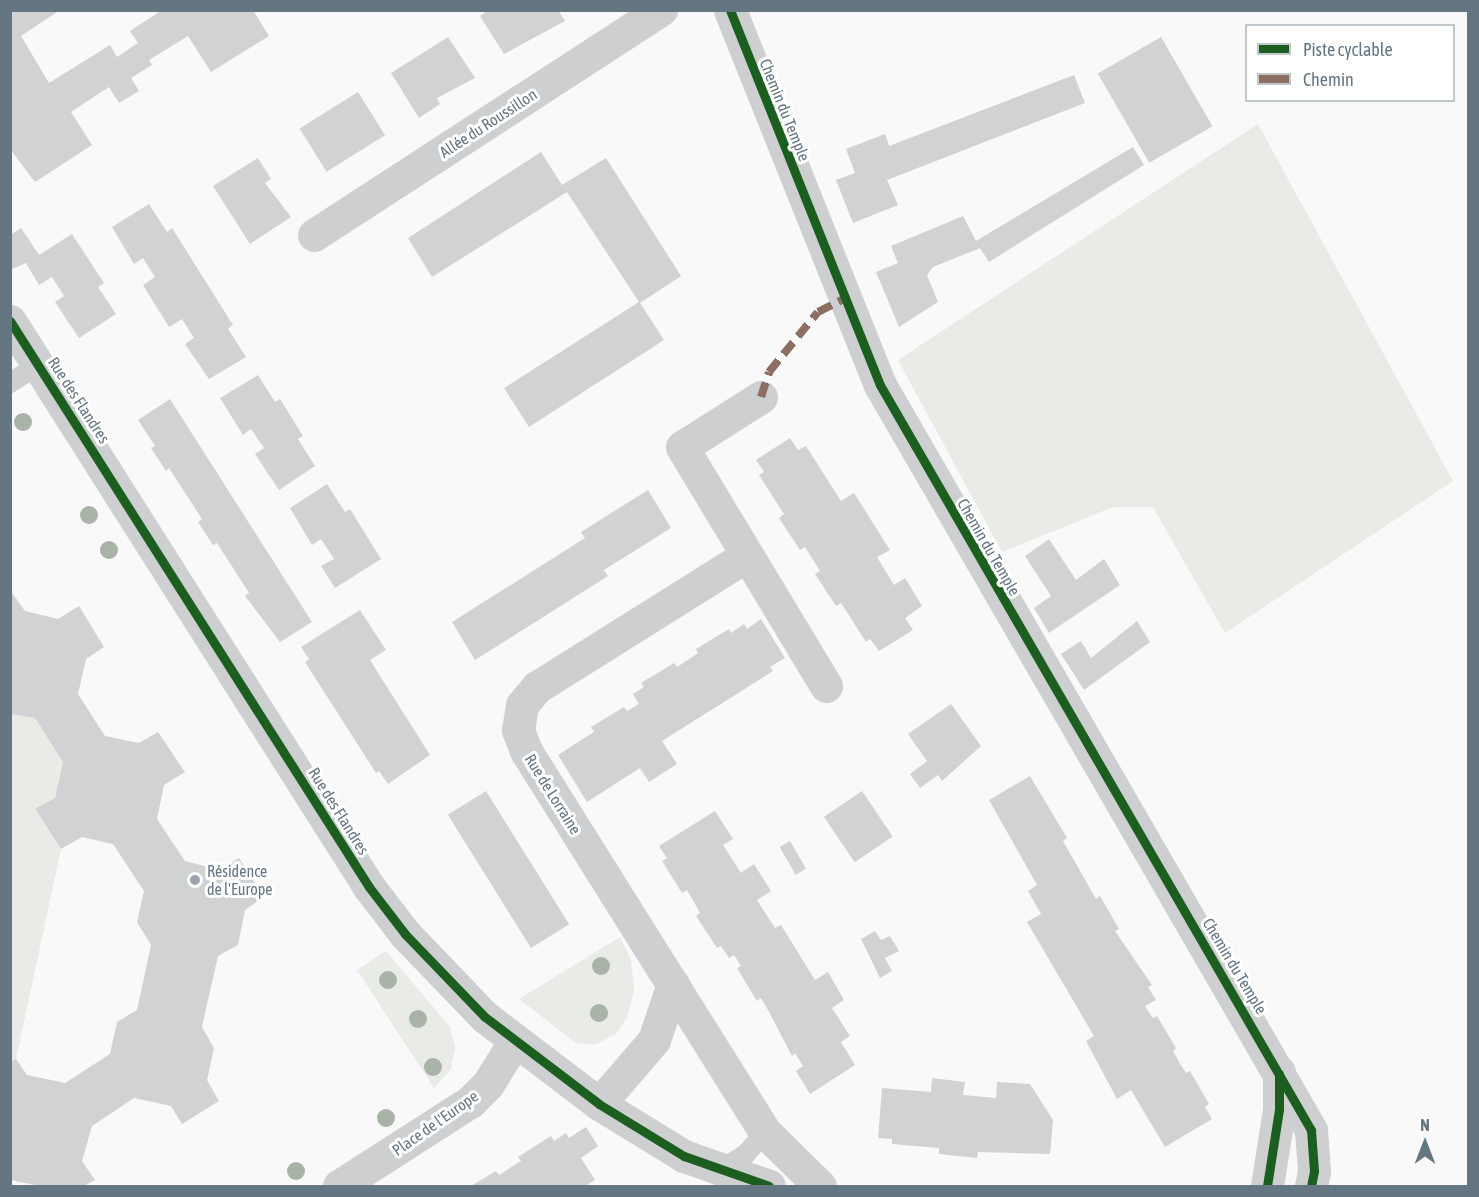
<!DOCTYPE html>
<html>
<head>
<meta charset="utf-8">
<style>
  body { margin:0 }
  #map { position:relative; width:1479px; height:1197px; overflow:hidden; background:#f9f9f9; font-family:"Asap Condensed",sans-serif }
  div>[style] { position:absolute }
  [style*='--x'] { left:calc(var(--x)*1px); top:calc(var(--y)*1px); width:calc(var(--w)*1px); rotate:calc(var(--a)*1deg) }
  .green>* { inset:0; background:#e8ebe6 }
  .building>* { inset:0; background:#d0d2d3; transform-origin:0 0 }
  .service>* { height:20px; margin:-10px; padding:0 10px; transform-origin:10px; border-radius:10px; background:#cecfd0 }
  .minor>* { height:33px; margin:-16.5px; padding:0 16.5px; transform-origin:16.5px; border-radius:16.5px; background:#cecfd0 }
  .quiet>* { height:8px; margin-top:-4px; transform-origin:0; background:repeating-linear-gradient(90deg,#8d6e63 0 15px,transparent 0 23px) }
  .cycleway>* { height:9px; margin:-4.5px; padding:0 4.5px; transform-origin:4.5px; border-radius:4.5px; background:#1b5e20 }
  .trees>* { width:18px; height:18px; margin:-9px; border-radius:50%; background:#a9b3a7 }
  .dots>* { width:16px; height:16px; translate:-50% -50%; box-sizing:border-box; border:3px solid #fff; border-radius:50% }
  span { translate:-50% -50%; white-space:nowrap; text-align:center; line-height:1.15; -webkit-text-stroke:6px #fff; paint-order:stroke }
  .street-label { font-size:16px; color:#657683 }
  .poi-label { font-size:16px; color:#657683 }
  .left { translate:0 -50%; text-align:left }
  .frame { position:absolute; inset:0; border:12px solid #657683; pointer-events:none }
  .legend { position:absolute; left:1245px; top:24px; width:210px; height:78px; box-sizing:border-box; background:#fff; border:2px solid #c1c8cd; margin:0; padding:8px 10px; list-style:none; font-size:18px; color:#657683 }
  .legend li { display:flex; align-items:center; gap:12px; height:30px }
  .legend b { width:30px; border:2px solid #c1c8cd }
  .north { position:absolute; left:1395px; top:1113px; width:60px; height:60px; -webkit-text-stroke:4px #fff; paint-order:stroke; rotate:0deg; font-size:16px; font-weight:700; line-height:24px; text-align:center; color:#657683 }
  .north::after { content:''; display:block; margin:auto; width:21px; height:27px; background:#657683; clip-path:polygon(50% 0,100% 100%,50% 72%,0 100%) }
</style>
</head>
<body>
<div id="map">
  <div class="green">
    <div style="clip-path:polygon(1258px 124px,1453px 481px,1225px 633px,1153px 507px,1113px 507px,1002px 552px,898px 360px)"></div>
    <div style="clip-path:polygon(11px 714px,35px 718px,63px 762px,55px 798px,35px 810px,61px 849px,16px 1059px,11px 1062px)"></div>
    <div style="clip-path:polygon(620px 937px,631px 960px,634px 990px,627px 1018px,616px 1034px,594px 1045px,576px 1043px,519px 999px)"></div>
    <div style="clip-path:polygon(386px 951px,450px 1027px,455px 1048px,451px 1069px,434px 1088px,357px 970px)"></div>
  </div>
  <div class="building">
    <div style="clip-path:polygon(10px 10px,60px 10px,21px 36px,49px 83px,110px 45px,117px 57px,138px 43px,130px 31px,162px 10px,253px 10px,269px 36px,211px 72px,188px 36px,149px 60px,152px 65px,131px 78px,139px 91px,119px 103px,109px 87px,71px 112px,92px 145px,35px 182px,10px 149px)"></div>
    <div style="clip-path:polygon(488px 10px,558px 10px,565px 21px,504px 54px,480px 16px)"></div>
    <div style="clip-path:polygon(448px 37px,475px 78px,437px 98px,440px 104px,419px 118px,391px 73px)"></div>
    <div style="left:1161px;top:37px;width:103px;height:73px;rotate:60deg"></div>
    <div style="clip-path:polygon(1074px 75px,1085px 103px,887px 180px,898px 205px,853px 223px,836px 180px,855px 173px,846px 149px,885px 134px,889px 146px)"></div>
    <div style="left:358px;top:92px;width:51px;height:69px;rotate:58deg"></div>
    <div style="clip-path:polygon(1133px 147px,1144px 165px,989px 262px,980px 248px,933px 267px,927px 275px,938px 302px,899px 327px,876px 272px,898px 263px,891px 246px,963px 216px,976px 241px)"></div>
    <div style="clip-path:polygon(541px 152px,562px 185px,606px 158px,681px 276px,640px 303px,664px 340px,529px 427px,504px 388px,639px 302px,567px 192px,432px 277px,408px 238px)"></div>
    <div style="clip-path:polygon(258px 158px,271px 179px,265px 183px,291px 217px,250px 244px,213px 186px)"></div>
    <div style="clip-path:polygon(149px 204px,167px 232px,172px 228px,233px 325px,228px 329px,246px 357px,209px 379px,185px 344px,194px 338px,182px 319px,169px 327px,143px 285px,155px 277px,143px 258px,134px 264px,112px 227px)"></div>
    <div style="clip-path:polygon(21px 228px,39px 255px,72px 234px,104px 283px,98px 287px,116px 314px,79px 338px,55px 302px,64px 296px,52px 277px,39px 285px,26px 263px,10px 270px,10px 235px)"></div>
    <div style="clip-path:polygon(258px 375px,275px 402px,280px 399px,303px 436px,298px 439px,315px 466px,279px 490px,255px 454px,264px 448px,251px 429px,243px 435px,220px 398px)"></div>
    <div style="clip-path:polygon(170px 399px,312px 622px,280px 642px,245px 596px,249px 593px,217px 543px,213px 545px,198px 522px,202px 519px,169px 468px,166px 471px,151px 448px,155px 446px,138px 420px)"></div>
    <div style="clip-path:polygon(790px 438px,798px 450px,806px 446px,841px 501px,854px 493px,890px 550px,877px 557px,894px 585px,905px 578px,922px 606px,905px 618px,913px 630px,879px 651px,870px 639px,866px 642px,841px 603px,836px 606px,815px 574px,820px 571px,805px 547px,800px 550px,779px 518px,784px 514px,759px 475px,764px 472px,756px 460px)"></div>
    <div style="clip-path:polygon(327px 484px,345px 512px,350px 509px,381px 559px,335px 588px,321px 566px,334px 559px,321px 539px,312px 545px,290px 508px)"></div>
    <div style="clip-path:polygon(648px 490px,671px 528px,604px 570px,608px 576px,475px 660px,452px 622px,585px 538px,581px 532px)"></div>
    <div style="clip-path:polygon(1049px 539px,1076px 580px,1104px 559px,1120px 585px,1049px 633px,1034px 608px,1051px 596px,1025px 556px)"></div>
    <div style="clip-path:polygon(10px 590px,25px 611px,58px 619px,79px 606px,104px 647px,86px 659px,78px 694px,105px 736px,139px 743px,158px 732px,185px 772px,164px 785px,157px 819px,185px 861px,220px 870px,239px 858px,264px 897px,245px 910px,238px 945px,218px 956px,202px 1027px,214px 1048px,207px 1080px,219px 1101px,182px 1124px,171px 1106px,134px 1098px,92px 1126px,82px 1161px,95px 1180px,84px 1186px,40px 1186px,10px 1180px,10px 1062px,16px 1059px,27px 1075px,65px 1083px,110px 1054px,117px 1022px,137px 1010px,151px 945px,137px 922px,144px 891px,113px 844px,82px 837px,61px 849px,35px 809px,55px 798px,63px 762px,35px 718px,10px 714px)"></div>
    <div style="clip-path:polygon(360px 610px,386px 650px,370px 660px,430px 755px,388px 784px,379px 771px,376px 773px,305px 662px,309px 659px,301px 647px)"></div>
    <div style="clip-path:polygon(761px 619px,785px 658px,770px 667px,773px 671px,662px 741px,677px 764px,649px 782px,640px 768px,587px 802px,558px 755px,594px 732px,591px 727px,624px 707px,627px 711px,639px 704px,633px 694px,644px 687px,641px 683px,674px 663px,677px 667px,698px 653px,696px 649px,729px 629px,731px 633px,744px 624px,747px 629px)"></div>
    <div style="clip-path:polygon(1137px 621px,1150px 642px,1084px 690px,1061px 654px,1081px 641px,1091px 658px)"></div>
    <div style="clip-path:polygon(951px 704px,981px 746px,942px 781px,938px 775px,920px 788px,910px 774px,927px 761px,908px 734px)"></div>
    <div style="clip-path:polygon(1030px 776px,1067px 838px,1063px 841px,1096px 899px,1100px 896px,1119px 929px,1115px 931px,1152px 985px,1148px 987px,1156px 1000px,1145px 1006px,1153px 1018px,1157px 1016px,1176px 1048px,1173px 1051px,1179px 1062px,1186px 1073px,1190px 1071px,1209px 1104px,1205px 1107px,1212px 1119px,1165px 1147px,1131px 1090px,1117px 1099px,1086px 1041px,1094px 1036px,1027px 922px,1041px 914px,1028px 891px,1037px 885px,989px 800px)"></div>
    <div style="left:486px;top:791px;width:157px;height:45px;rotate:58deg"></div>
    <div style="left:862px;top:791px;width:55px;height:46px;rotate:56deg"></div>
    <div style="clip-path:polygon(715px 811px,733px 839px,723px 845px,741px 873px,754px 864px,771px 891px,757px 900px,775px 928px,781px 925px,815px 980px,828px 972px,844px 1000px,832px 1008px,850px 1036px,841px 1042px,855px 1065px,810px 1094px,796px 1071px,803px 1066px,795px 1053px,792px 1056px,768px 1010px,761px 998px,757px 1001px,737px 968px,741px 966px,734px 955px,729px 958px,721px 946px,717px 948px,696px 916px,700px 913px,694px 902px,687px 890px,682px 893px,662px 861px,667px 858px,659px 846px)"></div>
    <div style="left:790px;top:841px;width:32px;height:12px;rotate:60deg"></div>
    <div style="clip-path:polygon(875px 931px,881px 940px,890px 936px,899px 951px,885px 958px,892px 971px,880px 978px,861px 939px)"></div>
    <div style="clip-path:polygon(932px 1078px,965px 1082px,963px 1095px,996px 1098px,997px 1082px,1030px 1084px,1053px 1120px,1050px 1154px,978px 1152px,977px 1158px,939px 1154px,939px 1148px,892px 1144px,892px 1139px,878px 1138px,882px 1088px,931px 1092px)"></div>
    <div style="clip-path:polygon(586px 1127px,598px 1146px,581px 1158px,595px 1180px,585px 1186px,471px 1186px,496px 1171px,499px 1175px,521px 1161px,518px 1157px,551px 1136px,554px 1141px,566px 1133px,569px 1138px)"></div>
  </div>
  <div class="service">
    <div style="--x:10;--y:383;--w:35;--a:-33"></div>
    <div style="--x:719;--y:1171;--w:32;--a:-32"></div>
    <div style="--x:746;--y:1154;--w:29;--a:-49"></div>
  </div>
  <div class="minor">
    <div style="--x:730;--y:10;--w:404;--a:68.2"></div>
    <div style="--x:880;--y:385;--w:861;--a:59.95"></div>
    <div style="--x:1311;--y:1130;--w:41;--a:85.8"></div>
    <div style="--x:1314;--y:1171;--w:15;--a:101"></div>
    <div style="--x:314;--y:235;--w:414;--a:-33"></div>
    <div style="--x:10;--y:321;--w:670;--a:57.61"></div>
    <div style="--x:369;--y:887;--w:59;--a:52.5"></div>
    <div style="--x:405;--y:934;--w:115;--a:46.1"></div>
    <div style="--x:485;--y:1017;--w:143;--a:37.3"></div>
    <div style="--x:599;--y:1104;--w:100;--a:31.5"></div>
    <div style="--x:684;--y:1156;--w:90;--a:19.4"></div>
    <div style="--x:761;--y:397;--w:93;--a:147.7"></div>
    <div style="--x:682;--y:447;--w:279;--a:58.9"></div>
    <div style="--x:746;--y:556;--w:247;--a:147.9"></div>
    <div style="--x:537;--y:687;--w:23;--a:130"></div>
    <div style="--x:522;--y:705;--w:25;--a:99"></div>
    <div style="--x:518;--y:730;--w:22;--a:69"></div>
    <div style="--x:526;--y:751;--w:450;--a:57.9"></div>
    <div style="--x:765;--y:1132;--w:77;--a:44.5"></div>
    <div style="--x:599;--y:1104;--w:84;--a:-49.3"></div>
    <div style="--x:654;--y:1040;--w:59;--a:-71.3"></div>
    <div style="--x:339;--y:1186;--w:156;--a:-32.7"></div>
    <div style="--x:470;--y:1102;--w:25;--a:-45"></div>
    <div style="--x:488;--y:1084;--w:49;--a:-58.2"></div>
    <div style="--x:1267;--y:1186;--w:78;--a:-81.1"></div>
    <div style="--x:1279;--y:1109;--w:37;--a:-90"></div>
  </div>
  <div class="quiet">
    <div style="--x:761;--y:397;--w:26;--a:-72"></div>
    <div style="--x:769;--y:372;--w:77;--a:-50.8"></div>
    <div style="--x:818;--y:312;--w:29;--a:-27"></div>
  </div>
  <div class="cycleway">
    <div style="--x:730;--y:10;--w:404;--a:68.2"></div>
    <div style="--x:880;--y:385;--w:861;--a:59.95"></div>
    <div style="--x:1311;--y:1130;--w:41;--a:85.8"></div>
    <div style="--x:1314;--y:1171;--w:15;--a:101"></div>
    <div style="--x:10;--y:321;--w:670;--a:57.61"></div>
    <div style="--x:369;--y:887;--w:59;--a:52.5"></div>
    <div style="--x:405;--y:934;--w:115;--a:46.1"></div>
    <div style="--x:485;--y:1017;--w:143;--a:37.3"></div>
    <div style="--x:599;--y:1104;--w:100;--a:31.5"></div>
    <div style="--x:684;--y:1156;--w:90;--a:19.4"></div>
    <div style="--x:1267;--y:1186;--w:78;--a:-81.1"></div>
    <div style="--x:1279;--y:1109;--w:35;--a:-90"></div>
  </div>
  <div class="trees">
    <div style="left:23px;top:422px"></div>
    <div style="left:89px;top:515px"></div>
    <div style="left:109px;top:550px"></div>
    <div style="left:601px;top:966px"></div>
    <div style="left:388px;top:980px"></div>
    <div style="left:599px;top:1013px"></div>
    <div style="left:418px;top:1019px"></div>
    <div style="left:433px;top:1067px"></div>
    <div style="left:386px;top:1118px"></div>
    <div style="left:296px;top:1171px"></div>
  </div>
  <div class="dots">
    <div style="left:195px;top:880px;background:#99a4ac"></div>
  </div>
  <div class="street-label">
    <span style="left:785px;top:110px;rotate:68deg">Chemin du Temple</span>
    <span style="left:488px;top:123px;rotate:-33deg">Allée du Roussillon</span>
    <span style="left:79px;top:400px;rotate:57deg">Rue des Flandres</span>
    <span style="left:989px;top:547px;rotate:60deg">Chemin du Temple</span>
    <span style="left:553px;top:794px;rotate:58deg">Rue de Lorraine</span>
    <span style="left:339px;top:811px;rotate:58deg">Rue des Flandres</span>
    <span style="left:1235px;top:966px;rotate:59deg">Chemin du Temple</span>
    <span style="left:435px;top:1123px;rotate:-35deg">Place de l'Europe</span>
  </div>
  <div class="poi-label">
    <span class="left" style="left:207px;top:880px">Résidence<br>de l'Europe</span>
  </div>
  <div class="frame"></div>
  <ul class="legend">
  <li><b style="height:8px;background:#1b5e20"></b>Piste cyclable</li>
  <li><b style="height:8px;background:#8d6e63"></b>Chemin</li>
  </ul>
  <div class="north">N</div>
</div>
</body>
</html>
